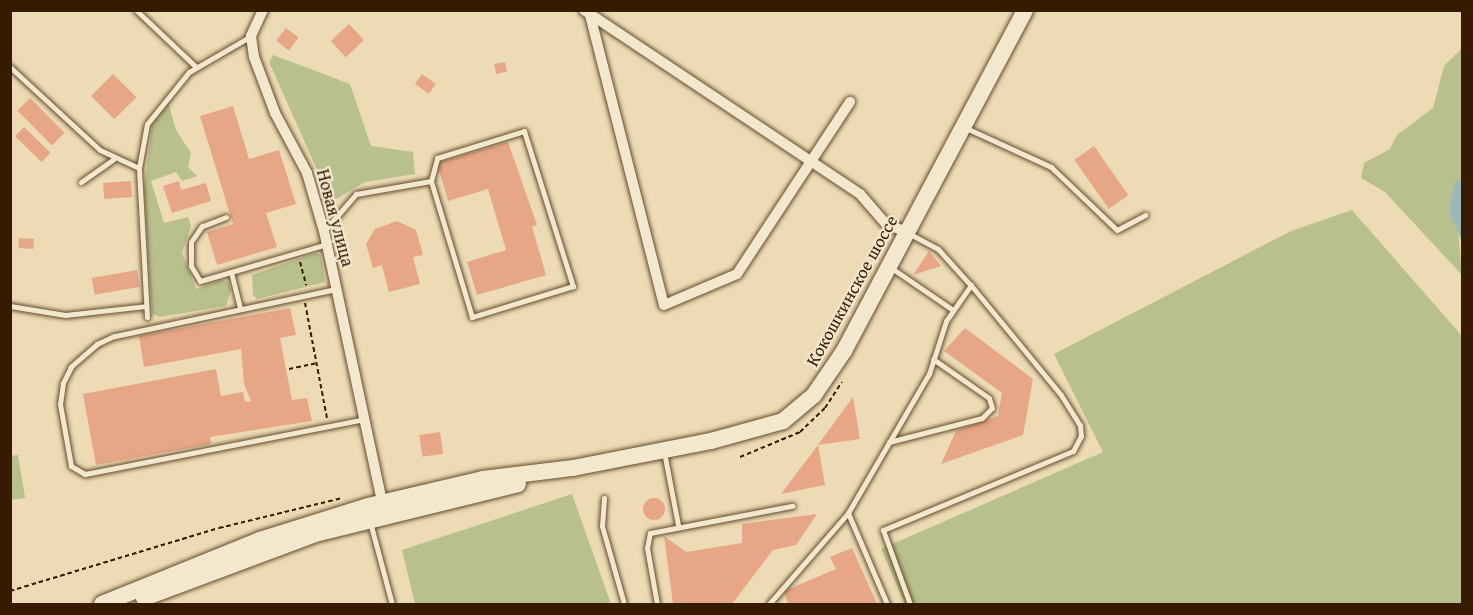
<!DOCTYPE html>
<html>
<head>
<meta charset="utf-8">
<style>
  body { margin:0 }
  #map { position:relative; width:1473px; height:615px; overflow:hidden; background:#ecdbb4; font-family:"Gentium Book Plus",serif }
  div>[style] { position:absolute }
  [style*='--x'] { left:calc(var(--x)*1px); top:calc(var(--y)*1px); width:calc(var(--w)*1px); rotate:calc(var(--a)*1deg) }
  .green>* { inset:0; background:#b8c08d }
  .water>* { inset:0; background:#9db8b8 }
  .building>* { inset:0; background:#e7a686; transform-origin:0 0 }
  .round { border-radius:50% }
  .path>* { height:2px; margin-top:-1px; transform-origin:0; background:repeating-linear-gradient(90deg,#361b00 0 4.5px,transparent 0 7.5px) }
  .roads { filter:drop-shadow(0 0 2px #644b2d) drop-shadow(0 0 2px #644b2d) }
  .service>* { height:5px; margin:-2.5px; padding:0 2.5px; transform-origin:2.5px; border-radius:2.5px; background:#f3e8ce }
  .minor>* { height:10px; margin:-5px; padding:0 5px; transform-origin:5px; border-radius:5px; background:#f3e8ce }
  .secondary>* { height:16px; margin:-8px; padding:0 8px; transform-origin:8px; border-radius:8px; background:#f3e8ce }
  span { translate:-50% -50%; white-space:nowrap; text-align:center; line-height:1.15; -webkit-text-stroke:4.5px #f3e8ce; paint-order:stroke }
  .street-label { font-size:18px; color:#361b00 }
  .frame { position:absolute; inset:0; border:12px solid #361b00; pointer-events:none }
</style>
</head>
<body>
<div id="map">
  <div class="green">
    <div style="clip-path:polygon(1462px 48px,1462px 179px,1454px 183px,1462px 275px,1385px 192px,1361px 178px,1364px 163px,1390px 149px,1397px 135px,1433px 108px,1444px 66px)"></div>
    <div style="clip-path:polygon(273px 55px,350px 84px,371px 146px,413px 152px,415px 174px,365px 182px,336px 199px,327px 192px,269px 62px)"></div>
    <div style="clip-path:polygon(168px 102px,176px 130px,191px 153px,188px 167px,197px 176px,182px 181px,176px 172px,151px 181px,164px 223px,188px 217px,191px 226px,182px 253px,196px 289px,221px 280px,229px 282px,231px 290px,226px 306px,159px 317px,152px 313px,144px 189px,152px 126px)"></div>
    <div style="clip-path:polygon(1352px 210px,1462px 336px,1462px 604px,905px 604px,881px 549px,1103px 452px,1054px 354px,1291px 231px)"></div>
    <div style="clip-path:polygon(316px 253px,321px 255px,325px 282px,257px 299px,253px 295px,252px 275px)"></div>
    <div style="clip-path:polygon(18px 455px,25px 498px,11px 500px,11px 456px)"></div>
    <div style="clip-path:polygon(572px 494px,611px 604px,415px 604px,402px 550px)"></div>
  </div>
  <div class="water">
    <div style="clip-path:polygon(1462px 179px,1462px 242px,1449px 211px,1454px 182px)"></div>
  </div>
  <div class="building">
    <div style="left:349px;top:24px;width:22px;height:25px;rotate:47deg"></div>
    <div style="left:286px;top:28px;width:16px;height:16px;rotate:38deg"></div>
    <div style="left:505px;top:62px;width:10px;height:11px;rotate:79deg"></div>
    <div style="left:113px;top:74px;width:33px;height:31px;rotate:45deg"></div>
    <div style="left:422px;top:74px;width:17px;height:12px;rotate:36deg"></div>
    <div style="left:30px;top:98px;width:49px;height:18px;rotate:45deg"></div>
    <div style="clip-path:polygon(233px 106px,249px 159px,279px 150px,296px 204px,266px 213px,277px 247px,217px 265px,207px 232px,233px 224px,200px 116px)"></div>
    <div style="left:24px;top:127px;width:37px;height:13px;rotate:44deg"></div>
    <div style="clip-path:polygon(508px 142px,537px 225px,532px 227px,546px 275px,477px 295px,467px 262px,506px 250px,488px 189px,448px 201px,437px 163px)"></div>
    <div style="left:1094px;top:146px;width:60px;height:24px;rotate:55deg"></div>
    <div style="left:131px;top:181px;width:16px;height:28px;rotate:86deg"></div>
    <div style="clip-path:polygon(179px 181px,181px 190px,206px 183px,211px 201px,172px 213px,163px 186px)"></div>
    <div style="clip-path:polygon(397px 221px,416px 230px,423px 255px,413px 257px,420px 284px,389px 292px,382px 265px,373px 268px,366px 244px,375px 229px)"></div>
    <div style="left:19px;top:238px;width:15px;height:10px;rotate:4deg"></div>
    <div style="clip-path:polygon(929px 251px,941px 266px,913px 275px)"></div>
    <div style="left:137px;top:270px;width:17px;height:46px;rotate:80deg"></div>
    <div style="clip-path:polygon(290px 308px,296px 335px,280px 338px,284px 359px,292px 400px,307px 398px,312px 421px,210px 437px,211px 444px,96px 465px,83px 394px,216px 369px,221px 396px,243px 392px,245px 402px,251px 401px,244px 384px,241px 349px,144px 367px,139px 336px)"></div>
    <div style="clip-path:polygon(965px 328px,1033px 379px,1023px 435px,941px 464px,956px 431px,998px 416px,1002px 393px,944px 351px)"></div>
    <div style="clip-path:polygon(853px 397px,860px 439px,818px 445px)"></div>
    <div style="left:440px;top:432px;width:22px;height:21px;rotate:82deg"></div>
    <div style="clip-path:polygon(818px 445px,825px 485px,781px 494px)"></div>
    <div class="round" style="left:643px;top:498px;width:22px;height:22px"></div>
    <div style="clip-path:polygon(817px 514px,796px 545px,773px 550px,732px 604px,673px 604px,664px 536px,686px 552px,742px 543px,742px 524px)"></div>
    <div style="clip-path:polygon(852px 548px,877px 604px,788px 604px,784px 591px,836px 569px,830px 557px)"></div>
  </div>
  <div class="path">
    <div style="--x:300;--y:262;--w:24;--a:75"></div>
    <div style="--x:305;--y:303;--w:117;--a:79.2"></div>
    <div style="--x:289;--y:369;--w:29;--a:-12"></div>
    <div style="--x:740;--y:457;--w:65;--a:-22.6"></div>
    <div style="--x:800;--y:432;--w:35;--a:-44"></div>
    <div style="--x:825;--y:408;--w:31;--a:-57"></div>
    <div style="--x:10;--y:591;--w:218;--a:-16.8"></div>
    <div style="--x:219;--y:528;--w:127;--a:-13.7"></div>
  </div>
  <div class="roads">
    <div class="service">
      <div style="--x:136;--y:10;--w:83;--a:43.5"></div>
      <div style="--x:10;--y:67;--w:122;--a:42.7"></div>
      <div style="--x:100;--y:150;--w:43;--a:24.8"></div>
      <div style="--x:966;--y:128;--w:94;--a:24.6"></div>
      <div style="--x:1051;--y:167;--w:91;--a:43.7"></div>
      <div style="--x:1117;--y:230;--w:32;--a:-28"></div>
      <div style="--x:81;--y:182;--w:39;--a:-35"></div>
      <div style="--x:226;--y:217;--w:26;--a:159"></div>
      <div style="--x:202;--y:226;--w:19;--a:125"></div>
      <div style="--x:191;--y:242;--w:24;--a:90"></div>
      <div style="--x:191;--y:266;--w:17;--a:59"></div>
      <div style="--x:200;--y:281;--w:132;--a:-16.2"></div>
      <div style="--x:325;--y:230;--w:48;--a:-49.3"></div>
      <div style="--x:356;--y:194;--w:76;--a:-9.8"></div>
      <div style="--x:431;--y:181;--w:24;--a:-75"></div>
      <div style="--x:437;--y:158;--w:91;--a:-17.2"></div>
      <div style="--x:524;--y:131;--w:163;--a:72.5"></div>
      <div style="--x:573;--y:286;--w:106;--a:162.9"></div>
      <div style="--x:472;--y:317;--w:142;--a:-106.8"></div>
      <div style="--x:908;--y:233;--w:34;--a:28"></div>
      <div style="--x:938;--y:249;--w:54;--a:48"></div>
      <div style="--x:974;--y:289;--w:137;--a:50.6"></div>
      <div style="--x:1061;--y:395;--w:36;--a:58"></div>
      <div style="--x:1080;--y:425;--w:11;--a:85"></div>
      <div style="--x:1081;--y:436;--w:17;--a:118"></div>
      <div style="--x:1073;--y:451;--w:206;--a:157.4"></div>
      <div style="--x:883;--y:530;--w:79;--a:70"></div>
      <div style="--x:890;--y:267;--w:76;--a:34.3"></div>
      <div style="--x:231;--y:272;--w:36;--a:76"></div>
      <div style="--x:336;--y:289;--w:227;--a:168"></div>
      <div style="--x:114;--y:336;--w:19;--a:155"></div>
      <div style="--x:97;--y:344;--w:35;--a:139"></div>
      <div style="--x:71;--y:367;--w:18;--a:117"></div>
      <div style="--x:63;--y:383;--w:21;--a:98"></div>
      <div style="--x:60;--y:404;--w:63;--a:79.9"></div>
      <div style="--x:71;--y:466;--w:16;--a:30"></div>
      <div style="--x:85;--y:474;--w:281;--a:-11.1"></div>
      <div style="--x:10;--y:306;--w:56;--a:9.3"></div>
      <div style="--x:65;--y:315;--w:81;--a:-6.3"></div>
      <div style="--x:147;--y:317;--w:149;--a:-93.1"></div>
      <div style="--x:139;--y:168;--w:45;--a:-79.7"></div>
      <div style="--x:147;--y:124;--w:67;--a:-51.1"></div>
      <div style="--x:189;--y:72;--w:72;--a:-30.1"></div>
      <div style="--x:889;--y:442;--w:96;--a:-14.5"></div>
      <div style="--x:982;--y:418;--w:14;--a:-45"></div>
      <div style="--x:992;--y:408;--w:10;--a:-107"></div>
      <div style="--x:989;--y:398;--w:68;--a:-145.1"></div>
      <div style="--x:664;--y:452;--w:74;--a:79.1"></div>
      <div style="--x:604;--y:498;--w:28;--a:94"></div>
      <div style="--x:602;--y:526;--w:81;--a:74.2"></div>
      <div style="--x:848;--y:513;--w:99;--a:66.8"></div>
      <div style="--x:370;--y:522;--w:85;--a:75"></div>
      <div style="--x:657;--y:604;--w:57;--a:-100.1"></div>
      <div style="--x:647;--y:548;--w:15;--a:-79"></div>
      <div style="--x:650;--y:533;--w:145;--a:-10.8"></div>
      <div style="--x:769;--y:604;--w:121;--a:-49"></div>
      <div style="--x:848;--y:513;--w:161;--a:-59.8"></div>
      <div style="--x:929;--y:374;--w:56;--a:-72.2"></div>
      <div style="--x:946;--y:321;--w:44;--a:-55.2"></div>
    </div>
    <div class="minor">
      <div style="--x:263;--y:10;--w:29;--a:115"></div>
      <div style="--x:251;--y:36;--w:21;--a:82"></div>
      <div style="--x:254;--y:57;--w:60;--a:69.4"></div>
      <div style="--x:275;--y:113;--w:68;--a:61.9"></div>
      <div style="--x:307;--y:173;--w:60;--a:73.7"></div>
      <div style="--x:324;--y:231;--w:282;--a:77.9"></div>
      <div style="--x:584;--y:10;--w:332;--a:33.7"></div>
      <div style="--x:860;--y:194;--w:40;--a:49"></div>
      <div style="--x:886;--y:224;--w:22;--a:21"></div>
      <div style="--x:590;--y:15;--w:299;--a:75.7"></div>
      <div style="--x:664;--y:305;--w:79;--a:-23"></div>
      <div style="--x:737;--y:274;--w:206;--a:-56.7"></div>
    </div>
    <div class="secondary">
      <div style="--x:144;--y:598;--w:183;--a:-20.5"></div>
      <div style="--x:315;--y:534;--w:209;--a:-13.8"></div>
      <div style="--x:102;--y:604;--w:170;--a:-22.1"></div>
      <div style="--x:260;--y:540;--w:113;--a:-17.5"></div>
      <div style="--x:368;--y:506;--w:118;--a:-13.2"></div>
      <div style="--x:483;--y:479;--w:91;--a:-7"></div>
      <div style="--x:573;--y:468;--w:141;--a:-11.1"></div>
      <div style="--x:711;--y:441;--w:75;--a:-15.5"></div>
      <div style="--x:783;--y:421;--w:40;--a:-40"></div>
      <div style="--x:814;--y:395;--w:53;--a:-55.7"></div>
      <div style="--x:844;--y:351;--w:386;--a:-62"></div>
    </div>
  </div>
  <div class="street-label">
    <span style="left:335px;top:218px;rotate:75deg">Новая улица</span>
    <span style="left:852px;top:291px;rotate:-61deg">Кокошкинское шоссе</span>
  </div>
  <div class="frame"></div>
</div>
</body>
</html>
